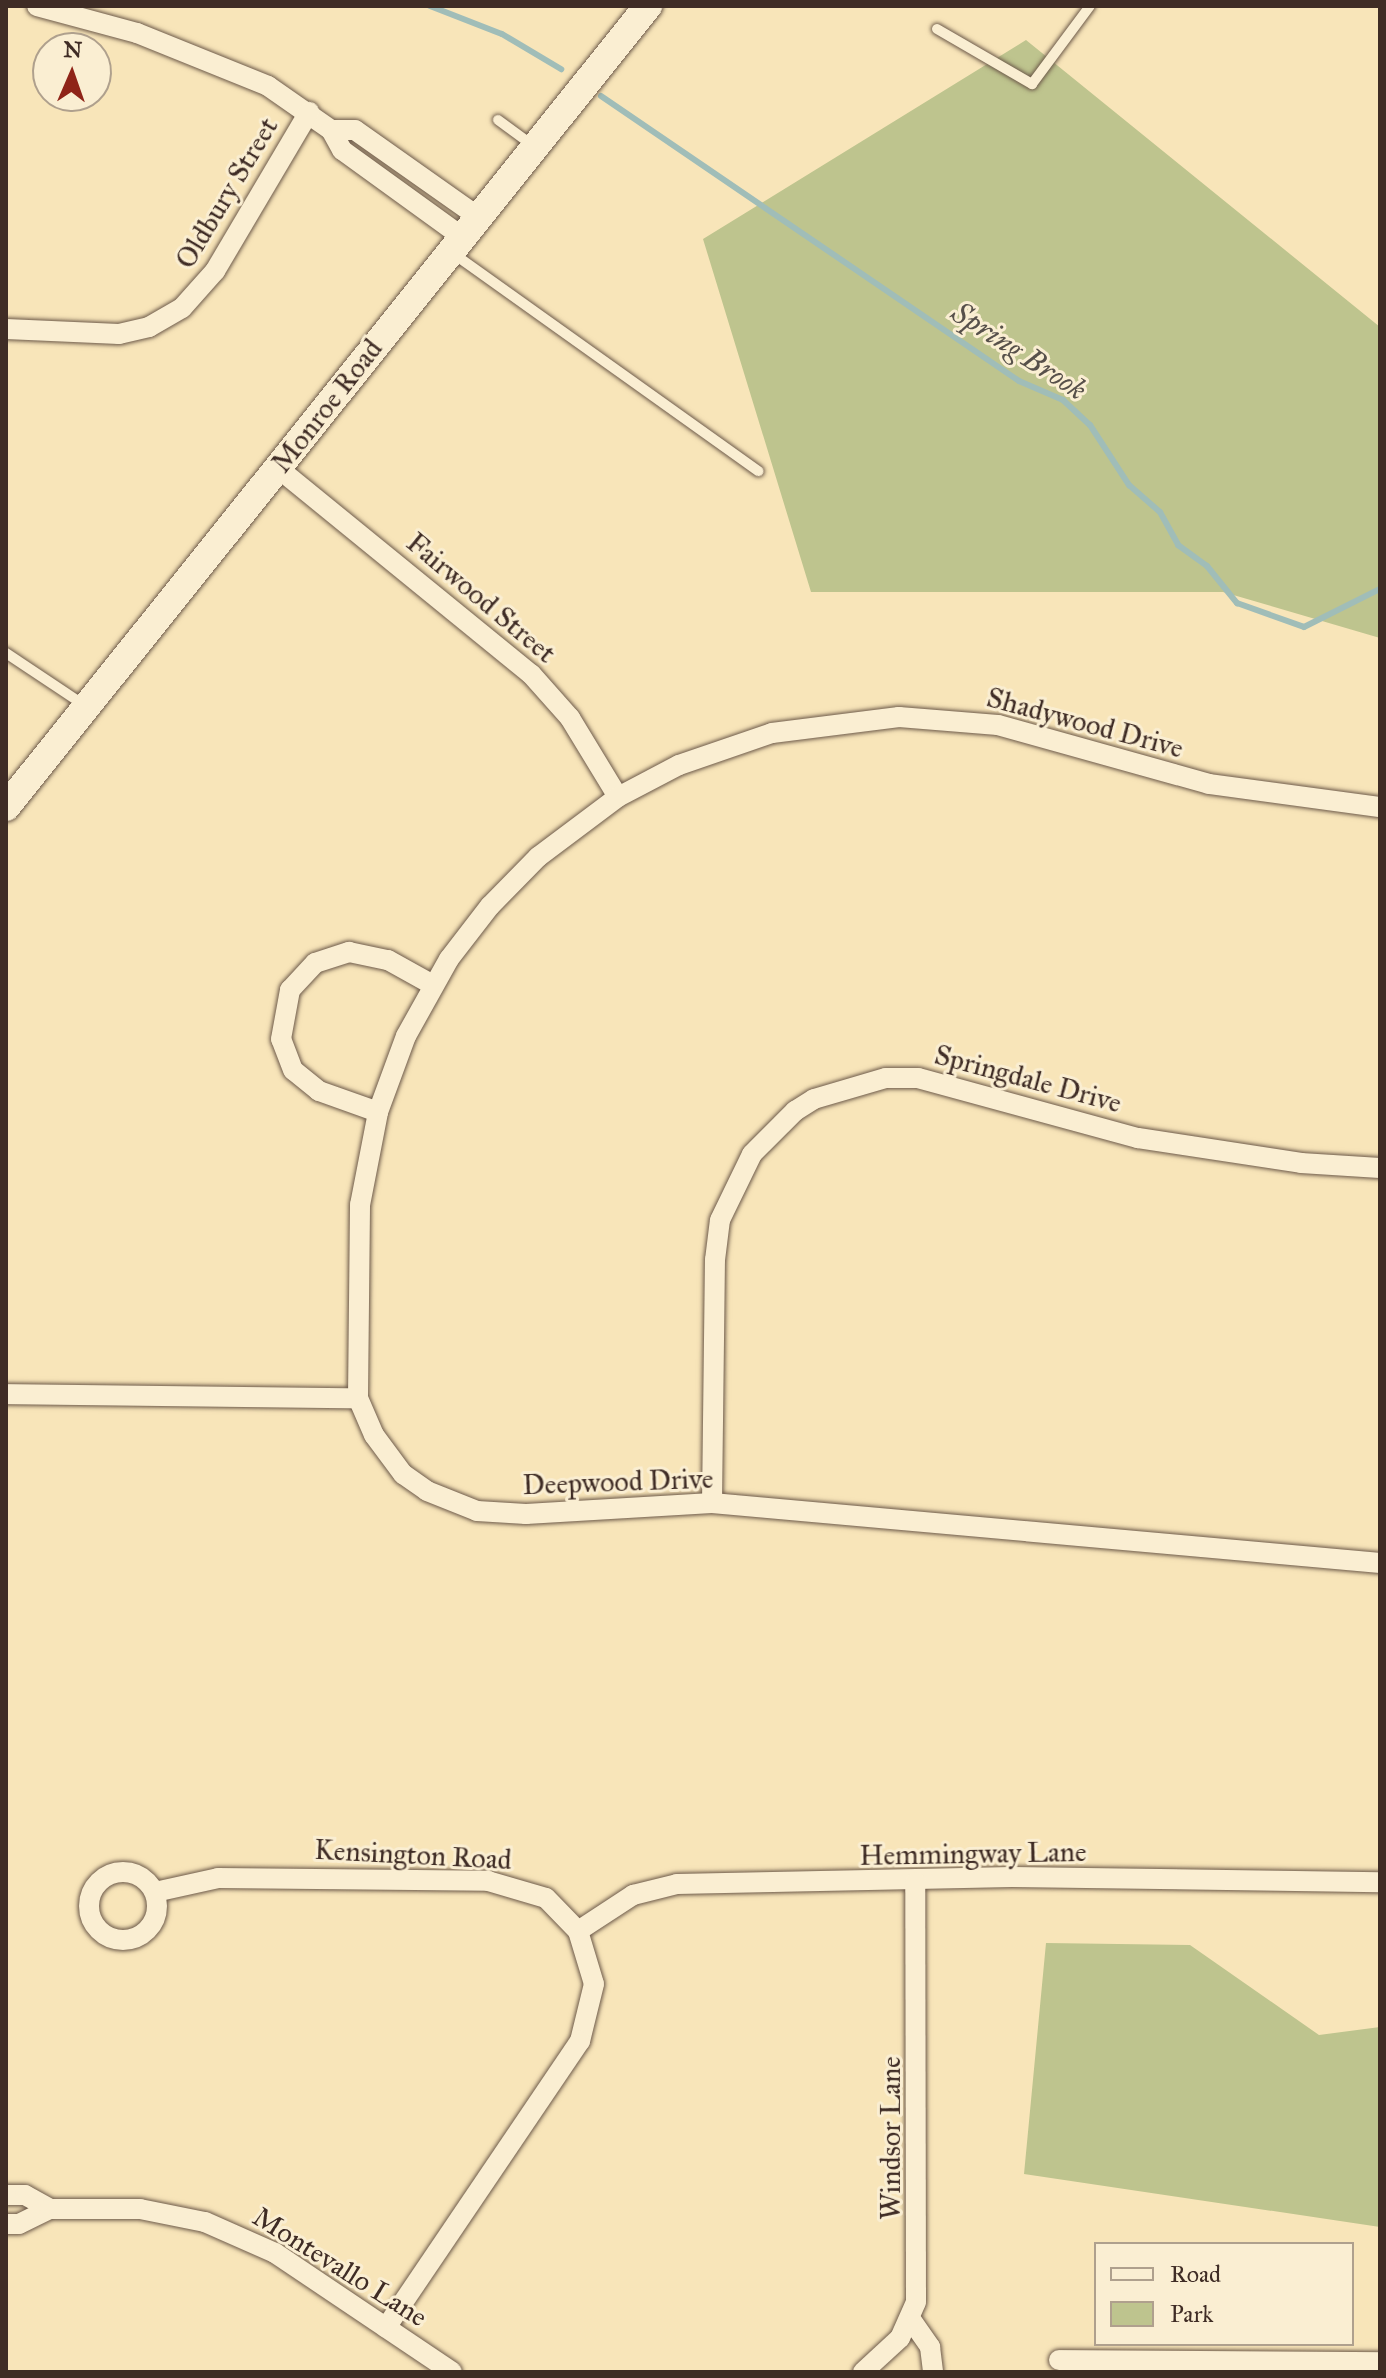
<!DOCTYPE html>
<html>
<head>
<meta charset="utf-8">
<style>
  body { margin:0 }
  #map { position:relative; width:1386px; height:2378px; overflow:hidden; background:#f8e5b9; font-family:"IM FELL Great Primer",serif }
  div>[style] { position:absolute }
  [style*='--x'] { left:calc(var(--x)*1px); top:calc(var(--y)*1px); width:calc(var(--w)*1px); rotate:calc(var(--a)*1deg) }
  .green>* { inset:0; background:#bec48e }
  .stream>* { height:6px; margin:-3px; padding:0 3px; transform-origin:3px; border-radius:3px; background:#a0bdb8 }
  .roads { filter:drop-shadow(0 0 2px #6d5a4a) drop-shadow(0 0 2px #6d5a4a) }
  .lane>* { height:10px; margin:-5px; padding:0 5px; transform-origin:5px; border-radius:5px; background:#faeed2 }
  .street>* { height:20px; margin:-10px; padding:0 10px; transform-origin:10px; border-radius:10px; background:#faeed2 }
  .street>.ring { margin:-10px; padding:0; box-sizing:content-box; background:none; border:20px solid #faeed2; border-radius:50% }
  .secondary>* { height:28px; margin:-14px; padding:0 14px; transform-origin:14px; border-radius:14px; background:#faeed2 }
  span { translate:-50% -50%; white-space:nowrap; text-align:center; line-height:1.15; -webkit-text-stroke:6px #faeed2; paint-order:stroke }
  .street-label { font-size:28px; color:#3f2c25 }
  .water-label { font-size:30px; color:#57504a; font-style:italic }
  .frame { position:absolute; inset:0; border:8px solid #3f2c25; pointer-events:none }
  .legend { position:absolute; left:1094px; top:2242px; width:260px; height:104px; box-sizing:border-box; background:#faeed2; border:2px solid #afa08d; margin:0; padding:10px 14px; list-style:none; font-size:24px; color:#3f2c25 }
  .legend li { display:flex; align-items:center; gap:16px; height:40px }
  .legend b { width:40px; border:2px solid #afa08d }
  .north { position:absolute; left:32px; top:32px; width:80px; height:80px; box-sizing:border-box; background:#faeed2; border:2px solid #afa08d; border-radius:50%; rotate:2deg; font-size:22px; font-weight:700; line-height:32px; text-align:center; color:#3f2c25 }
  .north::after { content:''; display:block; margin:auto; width:28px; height:36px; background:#8f2418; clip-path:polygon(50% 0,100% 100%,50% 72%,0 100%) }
</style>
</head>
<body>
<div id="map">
  <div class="green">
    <div style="clip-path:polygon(1026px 40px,1380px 327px,1380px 638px,1223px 592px,811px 592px,703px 239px)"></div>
    <div style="clip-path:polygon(1046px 1943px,1190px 1945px,1319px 2035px,1380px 2027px,1380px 2227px,1024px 2174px)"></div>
  </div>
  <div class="stream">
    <div style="--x:430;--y:6;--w:77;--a:21.3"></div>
    <div style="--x:502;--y:34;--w:69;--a:30.7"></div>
    <div style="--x:601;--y:96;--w:506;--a:34.29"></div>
    <div style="--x:1019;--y:381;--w:48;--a:23.4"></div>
    <div style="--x:1063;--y:400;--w:37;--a:43"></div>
    <div style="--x:1090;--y:425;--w:72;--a:57"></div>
    <div style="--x:1129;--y:485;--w:41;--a:41.1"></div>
    <div style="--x:1160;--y:512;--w:38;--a:61"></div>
    <div style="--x:1178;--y:545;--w:36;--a:36"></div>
    <div style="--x:1207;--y:566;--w:48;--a:51"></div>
    <div style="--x:1237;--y:603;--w:71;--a:19.7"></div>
    <div style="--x:1304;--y:627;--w:85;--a:-26.6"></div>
  </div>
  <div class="roads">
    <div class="lane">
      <div style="--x:937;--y:29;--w:110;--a:30.1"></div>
      <div style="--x:1032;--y:84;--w:97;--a:-53.4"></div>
      <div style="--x:498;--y:120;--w:42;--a:36.3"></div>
      <div style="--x:454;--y:254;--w:374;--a:35.5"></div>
      <div style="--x:6;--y:653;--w:94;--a:33.7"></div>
    </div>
    <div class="street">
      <div style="--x:37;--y:6;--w:104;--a:15.1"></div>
      <div style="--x:137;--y:33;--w:141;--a:22"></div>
      <div style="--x:268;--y:86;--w:77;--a:34.9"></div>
      <div style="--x:331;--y:130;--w:23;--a:61"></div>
      <div style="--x:342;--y:150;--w:147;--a:35.9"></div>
      <div style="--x:331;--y:130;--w:24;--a:0"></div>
      <div style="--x:355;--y:130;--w:149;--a:35.2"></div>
      <div style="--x:6;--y:329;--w:113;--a:2.5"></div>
      <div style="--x:119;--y:334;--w:31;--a:-13"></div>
      <div style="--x:149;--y:327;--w:38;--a:-30"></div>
      <div style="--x:182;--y:308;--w:50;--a:-48.3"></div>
      <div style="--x:215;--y:271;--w:185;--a:-59.4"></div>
      <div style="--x:278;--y:468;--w:326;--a:39.2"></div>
      <div style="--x:531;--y:674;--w:59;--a:48.4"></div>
      <div style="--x:570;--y:718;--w:92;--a:58.7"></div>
      <div style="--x:378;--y:1112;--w:63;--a:-160.4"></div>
      <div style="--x:319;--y:1091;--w:33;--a:-141"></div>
      <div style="--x:293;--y:1070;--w:33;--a:-111"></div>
      <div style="--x:281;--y:1039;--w:50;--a:-79.6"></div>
      <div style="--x:290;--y:990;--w:37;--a:-47"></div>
      <div style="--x:315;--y:963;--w:36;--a:-18"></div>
      <div style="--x:349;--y:952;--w:40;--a:12"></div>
      <div style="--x:388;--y:960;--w:51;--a:29.1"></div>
      <div style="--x:6;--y:1394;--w:352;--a:0.7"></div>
      <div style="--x:358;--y:1398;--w:40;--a:66.6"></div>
      <div style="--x:374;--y:1435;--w:49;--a:53.4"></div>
      <div style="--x:403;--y:1474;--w:29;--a:35"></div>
      <div style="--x:427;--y:1491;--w:54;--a:21.8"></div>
      <div style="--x:477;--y:1511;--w:49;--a:3.5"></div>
      <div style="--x:526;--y:1514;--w:186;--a:-3.4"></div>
      <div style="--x:712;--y:1503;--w:671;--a:5.13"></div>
      <div style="--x:358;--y:1398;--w:193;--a:-89.4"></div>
      <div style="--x:360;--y:1205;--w:95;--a:-79"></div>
      <div style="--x:378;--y:1112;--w:81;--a:-69.8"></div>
      <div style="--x:406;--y:1036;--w:88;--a:-60.8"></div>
      <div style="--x:449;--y:959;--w:67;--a:-52.3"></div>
      <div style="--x:490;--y:906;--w:69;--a:-45.6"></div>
      <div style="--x:538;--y:857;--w:100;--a:-36.9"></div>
      <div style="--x:618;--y:797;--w:69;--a:-27.7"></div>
      <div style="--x:679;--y:765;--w:98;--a:-19"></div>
      <div style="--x:772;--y:733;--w:128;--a:-7.2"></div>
      <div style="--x:899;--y:717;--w:99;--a:4.6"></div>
      <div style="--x:998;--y:725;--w:219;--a:15.6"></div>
      <div style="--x:1209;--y:784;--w:173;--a:7.7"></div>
      <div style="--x:712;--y:1503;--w:243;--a:-89.3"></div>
      <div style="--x:715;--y:1260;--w:40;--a:-82.9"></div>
      <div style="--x:720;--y:1220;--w:73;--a:-64.1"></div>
      <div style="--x:752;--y:1154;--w:61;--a:-45"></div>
      <div style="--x:795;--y:1111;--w:22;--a:-32"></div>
      <div style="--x:814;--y:1099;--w:75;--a:-16.3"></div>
      <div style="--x:886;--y:1078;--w:32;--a:0"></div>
      <div style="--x:918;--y:1078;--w:228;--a:15.3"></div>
      <div style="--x:1138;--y:1138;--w:165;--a:8.7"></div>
      <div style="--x:1301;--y:1163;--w:79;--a:3.6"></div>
      <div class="ring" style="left:89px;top:1872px;width:48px;height:48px"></div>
      <div style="--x:155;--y:1892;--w:65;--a:-12.5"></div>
      <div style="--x:218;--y:1878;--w:270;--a:0.6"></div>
      <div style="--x:488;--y:1881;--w:60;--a:16.3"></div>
      <div style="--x:546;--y:1898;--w:46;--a:45.9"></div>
      <div style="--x:578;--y:1931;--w:55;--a:73.2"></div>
      <div style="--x:594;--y:1984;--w:59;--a:103.8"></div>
      <div style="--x:580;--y:2041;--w:346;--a:124.1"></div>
      <div style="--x:578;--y:1931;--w:66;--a:-33.2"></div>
      <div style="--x:633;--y:1895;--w:45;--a:-14"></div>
      <div style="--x:677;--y:1884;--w:335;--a:-1.2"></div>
      <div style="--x:1012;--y:1877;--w:368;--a:0.8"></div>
      <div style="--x:6;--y:2195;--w:19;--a:0"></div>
      <div style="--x:25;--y:2195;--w:29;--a:29"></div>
      <div style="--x:6;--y:2224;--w:13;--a:0"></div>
      <div style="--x:19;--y:2224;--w:34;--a:-26"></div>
      <div style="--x:50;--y:2209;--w:90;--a:0"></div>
      <div style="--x:140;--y:2209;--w:66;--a:11.3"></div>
      <div style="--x:205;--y:2222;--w:77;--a:23.9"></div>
      <div style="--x:275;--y:2253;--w:213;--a:33.9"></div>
      <div style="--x:912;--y:2321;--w:32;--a:55"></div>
      <div style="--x:930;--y:2347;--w:25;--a:83"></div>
      <div style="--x:1059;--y:2360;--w:321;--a:0.4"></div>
      <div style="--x:863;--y:2372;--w:50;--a:-42.6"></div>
      <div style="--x:900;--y:2338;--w:39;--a:-66"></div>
      <div style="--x:916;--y:2302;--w:420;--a:-90.1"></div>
    </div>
    <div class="secondary">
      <div style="--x:6;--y:807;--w:1027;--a:-51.29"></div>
    </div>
  </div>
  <div class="street-label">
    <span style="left:227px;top:193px;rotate:-59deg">Oldbury Street</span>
    <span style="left:327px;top:406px;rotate:-52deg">Monroe Road</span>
    <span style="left:481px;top:598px;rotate:40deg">Fairwood Street</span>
    <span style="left:1085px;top:723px;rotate:15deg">Shadywood Drive</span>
    <span style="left:1028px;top:1079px;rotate:15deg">Springdale Drive</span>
    <span style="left:618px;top:1482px;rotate:-2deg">Deepwood Drive</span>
    <span style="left:973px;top:1854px;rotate:-1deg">Hemmingway Lane</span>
    <span style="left:413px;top:1855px;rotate:3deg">Kensington Road</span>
    <span style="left:891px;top:2138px;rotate:-90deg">Windsor Lane</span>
    <span style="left:340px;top:2267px;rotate:32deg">Montevallo Lane</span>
  </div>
  <div class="water-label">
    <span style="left:1019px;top:351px;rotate:33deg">Spring Brook</span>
  </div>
  <div class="frame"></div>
  <ul class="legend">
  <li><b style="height:10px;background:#faeed2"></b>Road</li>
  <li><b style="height:22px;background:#bec48e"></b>Park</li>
  </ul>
  <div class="north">N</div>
</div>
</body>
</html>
